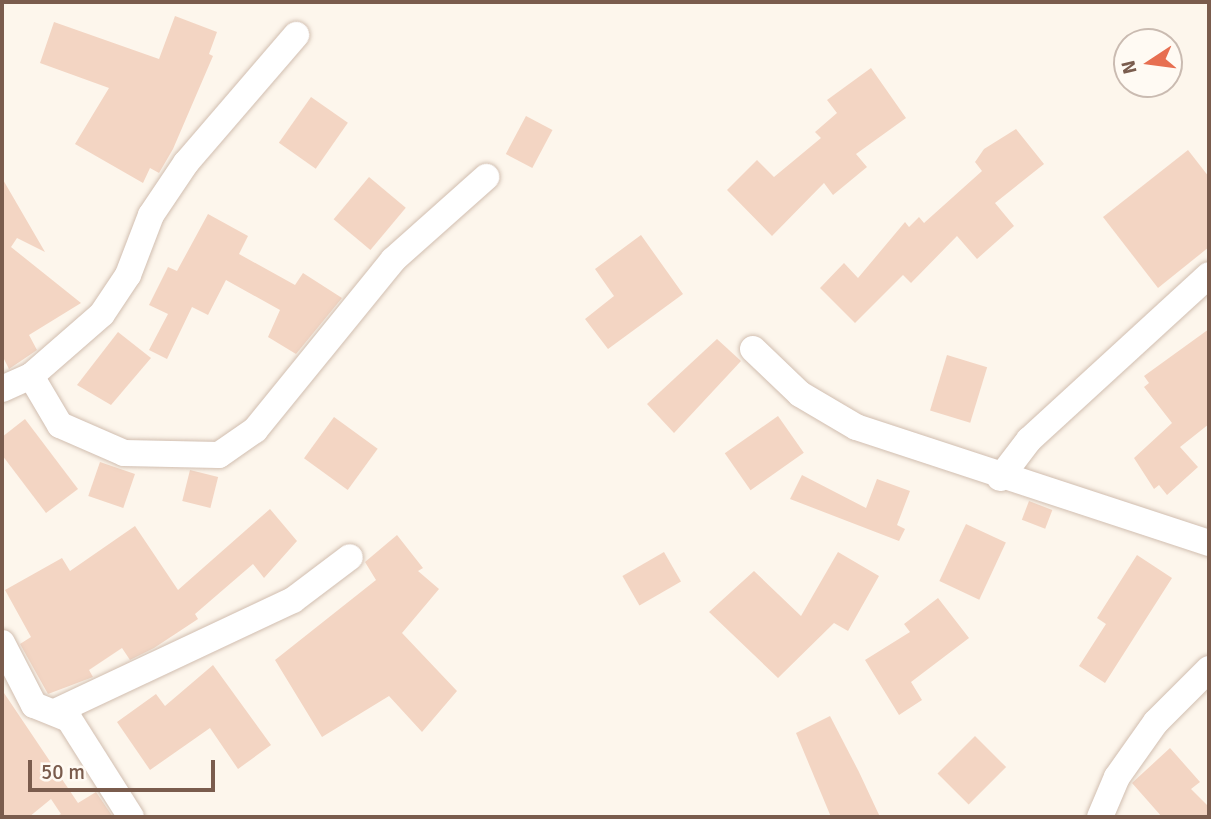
<!DOCTYPE html>
<html>
<head>
<meta charset="utf-8">
<style>
  body { margin:0 }
  #map { position:relative; width:1211px; height:819px; overflow:hidden; background:#fdf6ec; font-family:Signika,sans-serif }
  div>[style] { position:absolute }
  [style*='--x'] { left:calc(var(--x)*1px); top:calc(var(--y)*1px); width:calc(var(--w)*1px); rotate:calc(var(--a)*1deg) }
  .building>* { inset:0; background:#f3d5c3; transform-origin:0 0 }
  .roads { filter:drop-shadow(0 0 2px #d1beb0) drop-shadow(0 0 2px #d1beb0) }
  .street>* { height:26px; margin:-13px; padding:0 13px; transform-origin:13px; border-radius:13px; background:#fff }
  span { translate:-50% -50%; white-space:nowrap; text-align:center; line-height:1.15; -webkit-text-stroke:5px #fffaf3; paint-order:stroke }
  .frame { position:absolute; inset:0; border:4px solid #7a5c4d; pointer-events:none }
  .north { position:absolute; left:1113px; top:28px; width:70px; height:70px; box-sizing:border-box; background:#fffaf3; border:2px solid #cabbb1; border-radius:50%; rotate:257deg; font-size:19px; font-weight:700; line-height:28px; text-align:center; color:#7a5c4d }
  .north::after { content:''; display:block; margin:auto; width:24px; height:32px; background:#e76f51; clip-path:polygon(50% 0,100% 100%,50% 72%,0 100%) }
  .scale { position:absolute; left:28px; top:760px; width:187px; height:32px; box-sizing:border-box; border:4px solid #7a5c4d; border-top:0; padding-left:9px; font-size:21px; line-height:24px; white-space:nowrap; color:#7a5c4d; -webkit-text-stroke:5px #fffaf3; paint-order:stroke }
</style>
</head>
<body>
<div id="map">
  <div class="building">
    <div style="clip-path:polygon(175px 16px,217px 32px,209px 54px,213px 56px,173px 149px,159px 173px,150px 168px,143px 183px,75px 144px,109px 88px,40px 63px,54px 22px,159px 59px)"></div>
    <div style="clip-path:polygon(871px 68px,906px 118px,856px 154px,867px 167px,833px 195px,824px 183px,772px 236px,727px 190px,757px 160px,774px 177px,821px 138px,815px 132px,837px 113px,827px 100px)"></div>
    <div style="left:311px;top:97px;width:45px;height:56px;rotate:35deg"></div>
    <div style="left:526px;top:116px;width:30px;height:43px;rotate:28deg"></div>
    <div style="clip-path:polygon(1016px 129px,1044px 164px,995px 203px,1014px 226px,977px 259px,957px 236px,911px 283px,903px 275px,855px 323px,820px 288px,844px 263px,858px 278px,905px 222px,909px 227px,919px 217px,924px 223px,982px 171px,975px 162px,984px 149px)"></div>
    <div style="clip-path:polygon(1188px 150px,1209px 177px,1209px 247px,1158px 288px,1103px 217px)"></div>
    <div style="left:369px;top:177px;width:48px;height:55px;rotate:40deg"></div>
    <div style="clip-path:polygon(2px 178px,45px 252px,17px 238px,11px 247px,81px 303px,29px 335px,37px 350px,9px 369px,2px 355px)"></div>
    <div style="clip-path:polygon(208px 214px,248px 236px,239px 254px,295px 285px,303px 273px,342px 298px,296px 354px,268px 337px,280px 310px,226px 280px,208px 315px,192px 307px,167px 359px,149px 350px,168px 314px,149px 305px,168px 267px,177px 271px)"></div>
    <div style="clip-path:polygon(641px 235px,683px 294px,608px 349px,585px 319px,614px 296px,595px 269px)"></div>
    <div style="clip-path:polygon(1209px 329px,1209px 424px,1180px 447px,1198px 467px,1167px 495px,1159px 485px,1154px 489px,1134px 458px,1172px 423px,1144px 387px,1149px 383px,1144px 376px)"></div>
    <div style="clip-path:polygon(118px 332px,151px 358px,111px 405px,77px 385px)"></div>
    <div style="clip-path:polygon(717px 339px,741px 361px,674px 433px,647px 404px)"></div>
    <div style="left:947px;top:355px;width:42px;height:58px;rotate:17deg"></div>
    <div style="left:778px;top:416px;width:45px;height:65px;rotate:55deg"></div>
    <div style="left:334px;top:417px;width:54px;height:51px;rotate:36deg"></div>
    <div style="clip-path:polygon(25px 419px,78px 489px,46px 513px,2px 455px,2px 437px)"></div>
    <div style="left:100px;top:462px;width:37px;height:36px;rotate:19deg"></div>
    <div style="left:190px;top:470px;width:29px;height:32px;rotate:14deg"></div>
    <div style="clip-path:polygon(802px 475px,866px 508px,877px 479px,910px 491px,897px 525px,905px 529px,899px 541px,790px 499px)"></div>
    <div style="left:1029px;top:501px;width:25px;height:20px;rotate:21deg"></div>
    <div style="clip-path:polygon(270px 509px,297px 541px,264px 578px,253px 564px,195px 614px,198px 619px,154px 648px,130px 660px,122px 648px,89px 670px,93px 677px,48px 694px,20px 644px,31px 637px,5px 590px,62px 558px,70px 571px,135px 526px,178px 590px)"></div>
    <div style="left:966px;top:524px;width:44px;height:63px;rotate:25deg"></div>
    <div style="clip-path:polygon(397px 535px,423px 568px,418px 571px,439px 589px,402px 633px,457px 691px,422px 732px,389px 696px,322px 737px,275px 660px,376px 580px,365px 562px)"></div>
    <div style="left:664px;top:552px;width:34px;height:48px;rotate:60deg"></div>
    <div style="clip-path:polygon(838px 552px,879px 576px,848px 631px,834px 623px,778px 678px,709px 612px,754px 571px,801px 616px)"></div>
    <div style="clip-path:polygon(1137px 555px,1172px 578px,1105px 683px,1079px 666px,1106px 624px,1097px 618px)"></div>
    <div style="clip-path:polygon(938px 598px,969px 638px,911px 682px,922px 700px,899px 715px,865px 660px,910px 632px,904px 624px)"></div>
    <div style="clip-path:polygon(213px 665px,271px 745px,238px 769px,210px 728px,150px 770px,117px 722px,156px 694px,165px 706px)"></div>
    <div style="clip-path:polygon(2px 690px,78px 803px,96px 792px,113px 817px,55px 817px,61px 814px,51px 799px,29px 817px,2px 817px)"></div>
    <div style="clip-path:polygon(830px 716px,859px 772px,880px 817px,831px 817px,796px 733px)"></div>
    <div style="left:975px;top:736px;width:44px;height:53px;rotate:45deg"></div>
    <div style="clip-path:polygon(1170px 748px,1200px 782px,1191px 789px,1209px 807px,1209px 817px,1162px 817px,1132px 783px)"></div>
  </div>
  <div class="roads">
    <div class="street">
      <div style="--x:753;--y:349;--w:65;--a:43.8"></div>
      <div style="--x:800;--y:394;--w:65;--a:30.5"></div>
      <div style="--x:856;--y:427;--w:372;--a:18.2"></div>
      <div style="--x:31;--y:376;--w:57;--a:59.4"></div>
      <div style="--x:60;--y:425;--w:70;--a:23.6"></div>
      <div style="--x:124;--y:453;--w:95;--a:1.2"></div>
      <div style="--x:219;--y:455;--w:44;--a:-34.8"></div>
      <div style="--x:255;--y:430;--w:219;--a:-50.9"></div>
      <div style="--x:393;--y:260;--w:125;--a:-41.7"></div>
      <div style="--x:2;--y:389;--w:32;--a:-24"></div>
      <div style="--x:31;--y:376;--w:94;--a:-41.1"></div>
      <div style="--x:102;--y:314;--w:47;--a:-56.3"></div>
      <div style="--x:128;--y:275;--w:64;--a:-69"></div>
      <div style="--x:151;--y:215;--w:63;--a:-56.1"></div>
      <div style="--x:186;--y:163;--w:169;--a:-49.3"></div>
      <div style="--x:1000;--y:478;--w:48;--a:-52.7"></div>
      <div style="--x:1029;--y:440;--w:244;--a:-42.5"></div>
      <div style="--x:2;--y:643;--w:70;--a:62.7"></div>
      <div style="--x:34;--y:705;--w:38;--a:22"></div>
      <div style="--x:69;--y:719;--w:116;--a:57.7"></div>
      <div style="--x:55;--y:712;--w:263;--a:-25.2"></div>
      <div style="--x:293;--y:600;--w:71;--a:-37"></div>
      <div style="--x:1100;--y:817;--w:43;--a:-67"></div>
      <div style="--x:1117;--y:777;--w:67;--a:-54.7"></div>
      <div style="--x:1156;--y:722;--w:75;--a:-45"></div>
    </div>
  </div>
  <div class="frame"></div>
  <div class="north">N</div>
  <div class="scale">50 m</div>
</div>
</body>
</html>
